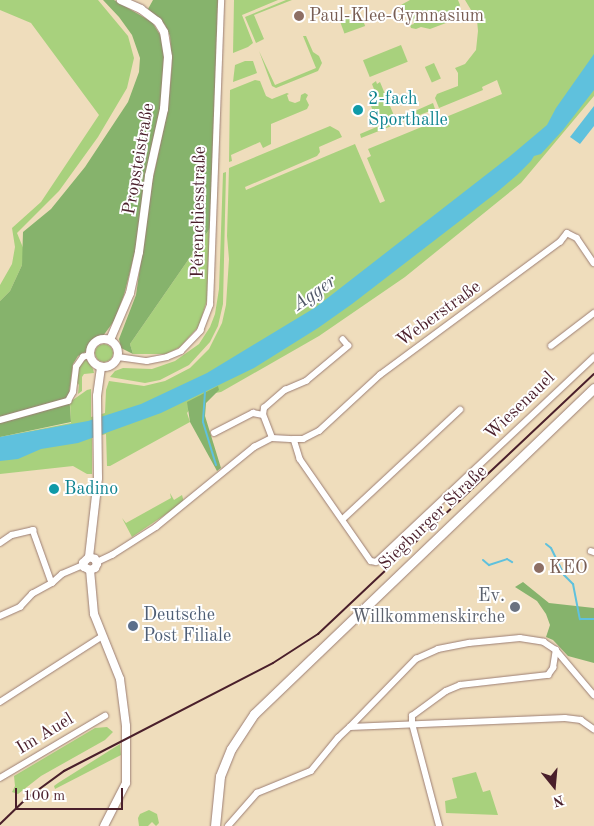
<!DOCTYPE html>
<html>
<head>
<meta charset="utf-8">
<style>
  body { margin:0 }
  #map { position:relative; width:594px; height:826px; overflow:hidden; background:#efddbc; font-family:"Old Standard TT",serif }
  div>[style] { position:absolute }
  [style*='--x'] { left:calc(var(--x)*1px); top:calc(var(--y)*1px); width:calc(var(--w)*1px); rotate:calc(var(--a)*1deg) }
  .green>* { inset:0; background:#a8d17d; transform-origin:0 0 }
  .round { border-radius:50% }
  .forest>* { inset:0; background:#86b36c }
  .water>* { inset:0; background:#5fc1dd }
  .stream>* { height:2px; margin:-1px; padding:0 1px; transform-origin:1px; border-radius:1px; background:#5fc1dd }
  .roads { filter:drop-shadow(0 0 1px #9c7e74) drop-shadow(0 0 1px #9c7e74) }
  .street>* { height:5.5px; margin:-2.75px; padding:0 2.75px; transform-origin:2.75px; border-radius:2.75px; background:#fff }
  .secondary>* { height:8px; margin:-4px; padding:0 4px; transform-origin:4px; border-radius:4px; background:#fff }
  .secondary>.ring { margin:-4px; padding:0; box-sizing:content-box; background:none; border:8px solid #fff; border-radius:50% }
  .primary>* { height:9px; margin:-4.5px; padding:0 4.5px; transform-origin:4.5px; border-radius:4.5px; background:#fff }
  .rail>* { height:2px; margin:-1px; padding:0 1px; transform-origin:1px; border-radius:1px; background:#4a1f2b }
  .dots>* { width:14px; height:14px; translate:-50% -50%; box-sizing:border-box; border:2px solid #fff; border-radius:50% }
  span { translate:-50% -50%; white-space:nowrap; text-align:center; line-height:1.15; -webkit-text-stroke:4px #fff; paint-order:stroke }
  .education-label { font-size:18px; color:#785e54 }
  .left { translate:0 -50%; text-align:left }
  .culture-label { font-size:18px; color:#0d838f }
  .street-label { font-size:18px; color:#4a1f2b }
  .worship-label { font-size:18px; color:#5b616d }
  .right { translate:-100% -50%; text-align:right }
  .service-label { font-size:18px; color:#4e5e75 }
  .water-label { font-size:19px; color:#515869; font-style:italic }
  .north { position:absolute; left:529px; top:761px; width:50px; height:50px; -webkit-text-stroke:4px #fff; paint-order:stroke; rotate:163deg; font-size:14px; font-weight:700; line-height:20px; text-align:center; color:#4a1f2b }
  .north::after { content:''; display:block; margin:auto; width:18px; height:22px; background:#4a1f2b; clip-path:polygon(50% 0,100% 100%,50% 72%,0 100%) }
  .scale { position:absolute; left:15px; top:788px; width:108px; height:22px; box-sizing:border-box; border:2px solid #4a1f2b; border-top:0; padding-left:6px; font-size:15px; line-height:18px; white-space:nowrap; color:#4a1f2b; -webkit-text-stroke:4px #fff; paint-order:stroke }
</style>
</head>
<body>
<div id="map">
  <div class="green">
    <div style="clip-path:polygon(0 0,98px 0,128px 36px,134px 58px,127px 88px,98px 137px,59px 191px,17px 233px,24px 250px,22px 265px,10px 291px,0 301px,0 285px,12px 264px,15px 247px,12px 228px,41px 202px,99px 115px,31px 23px,0 10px)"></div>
    <div style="clip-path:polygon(234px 0,278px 0,242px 15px,253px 43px,248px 47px,233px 53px)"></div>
    <div style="clip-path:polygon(286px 0,292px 0,254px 15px,264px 39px,256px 43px,245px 17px)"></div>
    <div style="clip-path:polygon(410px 0,458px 0,460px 5px,458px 11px,446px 23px,430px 29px,421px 27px,416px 29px,411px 28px,410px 25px,414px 24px,411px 15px,406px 17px,401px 5px)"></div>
    <div style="clip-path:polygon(465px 0,594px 0,594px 96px,521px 183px,405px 277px,319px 336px,221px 392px,199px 396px,187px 413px,190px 422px,110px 466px,107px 466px,106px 434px,92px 438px,92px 474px,87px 474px,73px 466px,0 474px,0 437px,71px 423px,70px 402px,87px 390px,91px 389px,91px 417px,105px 413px,106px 390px,109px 381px,144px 386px,165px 381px,190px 368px,209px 349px,222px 323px,226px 305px,229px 259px,227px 236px,229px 168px,330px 126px,339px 131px,342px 137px,319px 147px,320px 152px,317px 156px,245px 187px,246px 190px,355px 144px,380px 203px,385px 201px,367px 158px,371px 156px,368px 149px,502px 94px,497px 80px,482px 87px,483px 90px,439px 108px,435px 98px,437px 94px,458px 86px,458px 73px,455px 68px,465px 64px,476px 50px,478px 31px,477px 20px)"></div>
    <div style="left:360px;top:12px;width:15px;height:22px;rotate:70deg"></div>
    <div style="clip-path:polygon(303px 36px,306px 36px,313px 52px,319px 56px,322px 63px,318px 71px,276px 88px,272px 86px,259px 51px,275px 85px,316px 68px)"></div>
    <div style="left:401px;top:45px;width:18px;height:41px;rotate:68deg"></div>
    <div style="clip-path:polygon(245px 61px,253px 61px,257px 73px,233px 82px,235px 65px)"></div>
    <div style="left:434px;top:63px;width:17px;height:10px;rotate:66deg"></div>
    <div style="clip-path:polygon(255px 80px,260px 81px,266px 96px,272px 99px,287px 93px,289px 94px,287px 95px,289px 101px,295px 103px,300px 101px,301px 95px,305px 93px,308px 95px,306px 99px,309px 105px,307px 109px,271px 124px,271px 144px,263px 148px,260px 142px,231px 155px,232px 161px,229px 162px,230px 90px)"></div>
    <div style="clip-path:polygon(376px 81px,377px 84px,380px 82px,395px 118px,407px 114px,409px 118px,416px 115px,415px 111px,433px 103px,435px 109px,361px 138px,360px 134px,379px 126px,371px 106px,379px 102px,372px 84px)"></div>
    <div style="clip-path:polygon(226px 172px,223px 304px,218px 326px,210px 342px,189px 365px,160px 380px,145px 383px,110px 377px,115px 371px,123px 368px,152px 369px,175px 361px,199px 344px,210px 327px,215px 314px,219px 289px,223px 173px)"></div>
    <div style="clip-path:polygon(211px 227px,208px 297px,199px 326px,180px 347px,166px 354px,133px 354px,130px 344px)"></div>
    <div class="round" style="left:95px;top:344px;width:18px;height:18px"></div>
    <div style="clip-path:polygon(86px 359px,93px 369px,94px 373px,84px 374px,82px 377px,82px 391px,78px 394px,79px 385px,76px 381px,78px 368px)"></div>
    <div style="clip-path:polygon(170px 493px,174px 500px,182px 495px,184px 502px,132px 537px,122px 518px,126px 523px,171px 498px)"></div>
    <div style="clip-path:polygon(107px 727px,113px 732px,105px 740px,41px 776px,18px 794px,12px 792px,15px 786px,14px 776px,95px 728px)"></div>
    <div style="clip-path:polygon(120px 744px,121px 755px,55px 789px,54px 786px,58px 783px)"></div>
    <div style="clip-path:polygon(476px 772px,483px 792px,490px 790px,498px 815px,446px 813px,445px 801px,457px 798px,452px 778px)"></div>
    <div style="clip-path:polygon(149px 810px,157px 814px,159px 823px,156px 826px,152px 822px,148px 826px,139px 826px,138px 818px,140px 814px)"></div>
  </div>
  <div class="forest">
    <div style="clip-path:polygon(103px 0,114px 0,152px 22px,162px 38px,164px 54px,162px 98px,135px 252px,124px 295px,114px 321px,103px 336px,91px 340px,87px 351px,78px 356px,73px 364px,69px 393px,71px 422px,0 437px,0 301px,10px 291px,22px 265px,23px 232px,51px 209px,85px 167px,128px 102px,139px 72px,140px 58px,132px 35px,119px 17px)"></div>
    <div style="clip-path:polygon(153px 0,218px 0,211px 227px,130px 344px,133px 354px,121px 348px,119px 339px,136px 295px,152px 183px,168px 108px,172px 64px,170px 36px,165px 25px,148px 9px)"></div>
    <div style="clip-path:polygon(218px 386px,219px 390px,206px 403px,205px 416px,221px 468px,217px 471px,190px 422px,187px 402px)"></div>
    <div style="clip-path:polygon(523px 582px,549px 603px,594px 608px,594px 663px,568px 656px,553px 640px,546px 637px,550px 625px,546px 614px,537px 601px,515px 587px)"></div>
  </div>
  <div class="water">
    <div style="clip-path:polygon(594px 54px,594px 90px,563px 130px,541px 154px,534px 156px,531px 161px,517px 175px,496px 193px,352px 304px,318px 328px,254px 368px,161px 413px,78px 443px,41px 449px,18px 459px,0 461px,0 437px,88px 421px,141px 404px,207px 373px,316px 307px,509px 157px,547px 125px,556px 108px)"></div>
    <div style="clip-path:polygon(594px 106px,594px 126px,580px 144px,570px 137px)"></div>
  </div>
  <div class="stream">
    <div style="--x:205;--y:392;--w:30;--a:94"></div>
    <div style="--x:203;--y:422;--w:45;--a:73.2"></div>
    <div style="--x:546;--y:544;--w:6;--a:39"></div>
    <div style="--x:551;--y:548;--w:30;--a:64"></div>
    <div style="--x:564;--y:575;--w:13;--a:45"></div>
    <div style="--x:573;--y:584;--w:36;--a:79"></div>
    <div style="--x:580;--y:619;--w:14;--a:0"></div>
    <div style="--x:483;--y:560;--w:8;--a:40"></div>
    <div style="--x:489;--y:565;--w:19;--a:-18"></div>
    <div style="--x:507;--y:559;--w:6;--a:31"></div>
  </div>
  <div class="roads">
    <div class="street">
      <div style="--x:551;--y:346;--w:54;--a:-37.5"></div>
      <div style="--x:118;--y:357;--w:29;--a:8"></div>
      <div style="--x:147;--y:361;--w:20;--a:-11"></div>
      <div style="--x:167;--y:357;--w:15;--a:-23"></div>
      <div style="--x:181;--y:351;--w:28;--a:-46"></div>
      <div style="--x:200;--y:331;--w:28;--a:-69"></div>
      <div style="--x:210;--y:305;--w:305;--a:-87.9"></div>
      <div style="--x:0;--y:420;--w:71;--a:-15.6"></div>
      <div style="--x:68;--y:401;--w:10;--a:-61"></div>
      <div style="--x:73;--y:392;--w:25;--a:-83"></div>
      <div style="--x:76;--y:367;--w:12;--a:-55"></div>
      <div style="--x:83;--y:357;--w:7;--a:-16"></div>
      <div style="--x:214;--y:433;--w:44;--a:-27.1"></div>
      <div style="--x:253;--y:413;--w:10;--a:11"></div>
      <div style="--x:272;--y:438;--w:25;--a:-111"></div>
      <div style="--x:263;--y:415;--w:7;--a:-82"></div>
      <div style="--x:264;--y:408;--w:28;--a:-41"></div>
      <div style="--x:285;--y:390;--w:23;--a:-23"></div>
      <div style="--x:306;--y:381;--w:55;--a:-39.8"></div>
      <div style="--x:348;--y:346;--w:8;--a:-130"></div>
      <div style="--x:294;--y:439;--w:9;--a:0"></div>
      <div style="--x:303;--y:439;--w:18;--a:-27"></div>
      <div style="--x:319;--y:431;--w:83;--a:-42.6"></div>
      <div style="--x:380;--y:375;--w:224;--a:-36.5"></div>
      <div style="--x:560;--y:242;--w:11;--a:-52"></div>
      <div style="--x:567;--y:233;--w:11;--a:27"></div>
      <div style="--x:577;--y:238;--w:30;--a:56"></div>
      <div style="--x:343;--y:519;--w:160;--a:-43"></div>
      <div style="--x:0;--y:543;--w:14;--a:-34"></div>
      <div style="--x:12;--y:535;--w:22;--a:-13"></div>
      <div style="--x:33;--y:530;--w:56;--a:70.3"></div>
      <div style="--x:591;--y:551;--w:3;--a:18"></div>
      <div style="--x:97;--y:562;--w:17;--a:-25"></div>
      <div style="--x:112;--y:555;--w:52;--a:-32.5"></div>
      <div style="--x:156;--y:527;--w:127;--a:-39.2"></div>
      <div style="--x:254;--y:447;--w:20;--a:-27"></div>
      <div style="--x:272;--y:438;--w:22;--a:3"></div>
      <div style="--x:294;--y:439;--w:21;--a:73"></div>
      <div style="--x:300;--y:459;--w:124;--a:55.2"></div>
      <div style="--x:371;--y:561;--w:5;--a:11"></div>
      <div style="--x:376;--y:562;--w:299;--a:-43.2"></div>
      <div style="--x:0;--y:616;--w:22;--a:-24"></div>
      <div style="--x:20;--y:607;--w:18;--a:-47"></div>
      <div style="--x:32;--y:594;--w:23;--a:-29"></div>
      <div style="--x:52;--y:583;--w:13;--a:-42"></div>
      <div style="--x:62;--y:574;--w:23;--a:-23"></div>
      <div style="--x:0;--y:702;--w:122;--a:-32.7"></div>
      <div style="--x:350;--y:727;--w:95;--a:-45.9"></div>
      <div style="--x:416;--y:659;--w:24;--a:-24"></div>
      <div style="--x:438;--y:649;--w:32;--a:-11"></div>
      <div style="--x:469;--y:643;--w:51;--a:-5.6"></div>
      <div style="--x:520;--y:638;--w:24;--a:9"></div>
      <div style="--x:544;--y:642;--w:14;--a:34"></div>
      <div style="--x:556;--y:650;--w:59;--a:49.8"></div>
      <div style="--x:0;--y:778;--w:122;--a:-30.6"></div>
      <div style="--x:228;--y:826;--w:44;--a:-48.7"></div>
      <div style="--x:257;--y:793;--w:58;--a:-22.2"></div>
      <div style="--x:311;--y:771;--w:43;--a:-50.7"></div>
      <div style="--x:338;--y:738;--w:16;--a:-43"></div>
      <div style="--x:350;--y:727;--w:215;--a:-2.4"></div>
      <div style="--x:565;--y:718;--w:16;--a:7"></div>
      <div style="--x:581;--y:720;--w:16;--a:35"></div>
      <div style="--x:439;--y:826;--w:106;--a:-104.8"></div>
      <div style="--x:412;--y:724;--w:8;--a:-90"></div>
      <div style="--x:412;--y:716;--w:42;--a:-36.3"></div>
      <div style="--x:446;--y:691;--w:15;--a:-23"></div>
      <div style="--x:460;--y:685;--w:89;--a:-6.5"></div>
      <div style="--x:548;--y:675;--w:9;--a:-54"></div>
      <div style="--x:553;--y:668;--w:18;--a:-81"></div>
    </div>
    <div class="secondary">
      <div class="ring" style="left:90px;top:339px;width:20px;height:20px"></div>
      <div style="--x:110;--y:340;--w:51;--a:-66.9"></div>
      <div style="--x:130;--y:293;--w:42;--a:-77.6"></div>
      <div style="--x:139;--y:252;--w:77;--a:-82.5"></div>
      <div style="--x:149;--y:176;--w:69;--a:-77.4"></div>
      <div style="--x:164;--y:109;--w:52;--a:-85.6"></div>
      <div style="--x:168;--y:57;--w:25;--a:-99"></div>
      <div style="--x:164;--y:32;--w:12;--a:-121"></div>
      <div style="--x:158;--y:22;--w:21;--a:-143"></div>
      <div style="--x:141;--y:9;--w:22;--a:-156"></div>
      <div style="--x:89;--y:557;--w:80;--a:-83.5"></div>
      <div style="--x:98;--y:478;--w:82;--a:-90.7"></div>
      <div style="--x:97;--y:396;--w:28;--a:-82"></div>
      <div style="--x:89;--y:557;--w:6;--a:18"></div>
      <div style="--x:95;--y:559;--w:5;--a:68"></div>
      <div style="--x:97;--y:564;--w:4;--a:117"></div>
      <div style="--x:95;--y:568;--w:5;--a:158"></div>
      <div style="--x:89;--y:557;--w:8;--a:135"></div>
      <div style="--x:83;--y:563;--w:4;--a:76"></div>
      <div style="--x:84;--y:567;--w:7;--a:27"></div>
      <div style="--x:90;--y:570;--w:44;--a:84.8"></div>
      <div style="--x:94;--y:614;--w:70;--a:68.2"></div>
      <div style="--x:120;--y:679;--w:47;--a:82.7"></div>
      <div style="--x:126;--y:726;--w:57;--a:90"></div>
      <div style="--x:126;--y:783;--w:48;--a:117.1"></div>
    </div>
    <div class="primary">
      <div style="--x:215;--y:826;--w:50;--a:-84.3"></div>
      <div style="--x:220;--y:776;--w:29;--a:-68"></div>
      <div style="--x:231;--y:749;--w:42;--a:-56.7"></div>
      <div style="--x:254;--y:714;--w:471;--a:-43.8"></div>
    </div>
  </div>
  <div class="rail">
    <div style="--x:0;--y:824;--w:37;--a:-44"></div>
    <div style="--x:27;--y:798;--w:46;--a:-36.1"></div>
    <div style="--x:64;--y:771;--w:235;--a:-27.3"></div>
    <div style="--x:273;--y:663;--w:54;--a:-32.8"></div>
    <div style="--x:318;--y:634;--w:379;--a:-43.3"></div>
  </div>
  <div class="dots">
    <div style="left:299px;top:16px;background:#8d6e63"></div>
    <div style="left:358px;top:110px;background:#0f9aa8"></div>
    <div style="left:54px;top:489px;background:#0f9aa8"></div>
    <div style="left:539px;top:568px;background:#8d6e63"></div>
    <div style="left:515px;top:607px;background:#6b7280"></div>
    <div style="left:133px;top:626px;background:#5c6f8a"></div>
  </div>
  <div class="education-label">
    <span class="left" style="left:309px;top:16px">Paul-Klee-Gymnasium</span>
    <span class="left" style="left:549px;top:568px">KEO</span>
  </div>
  <div class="culture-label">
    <span class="left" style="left:368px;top:110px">2-fach<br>Sporthalle</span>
    <span class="left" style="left:64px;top:489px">Badino</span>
  </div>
  <div class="street-label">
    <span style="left:139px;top:159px;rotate:-80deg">Propsteistraße</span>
    <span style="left:199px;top:212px;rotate:-89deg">Pérenchiesstraße</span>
    <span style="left:439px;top:314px;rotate:-36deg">Weberstraße</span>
    <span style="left:520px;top:406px;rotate:-44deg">Wiesenauel</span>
    <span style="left:433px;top:518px;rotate:-44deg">Siegburger Straße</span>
    <span style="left:45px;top:734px;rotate:-31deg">Im Auel</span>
  </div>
  <div class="worship-label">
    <span class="right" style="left:505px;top:607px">Ev.<br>Willkommenskirche</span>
  </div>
  <div class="service-label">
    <span class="left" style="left:143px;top:626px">Deutsche<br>Post Filiale</span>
  </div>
  <div class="water-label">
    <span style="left:315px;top:294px;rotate:-35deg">Agger</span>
  </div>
  <div class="north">N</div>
  <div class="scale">100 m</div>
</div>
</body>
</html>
